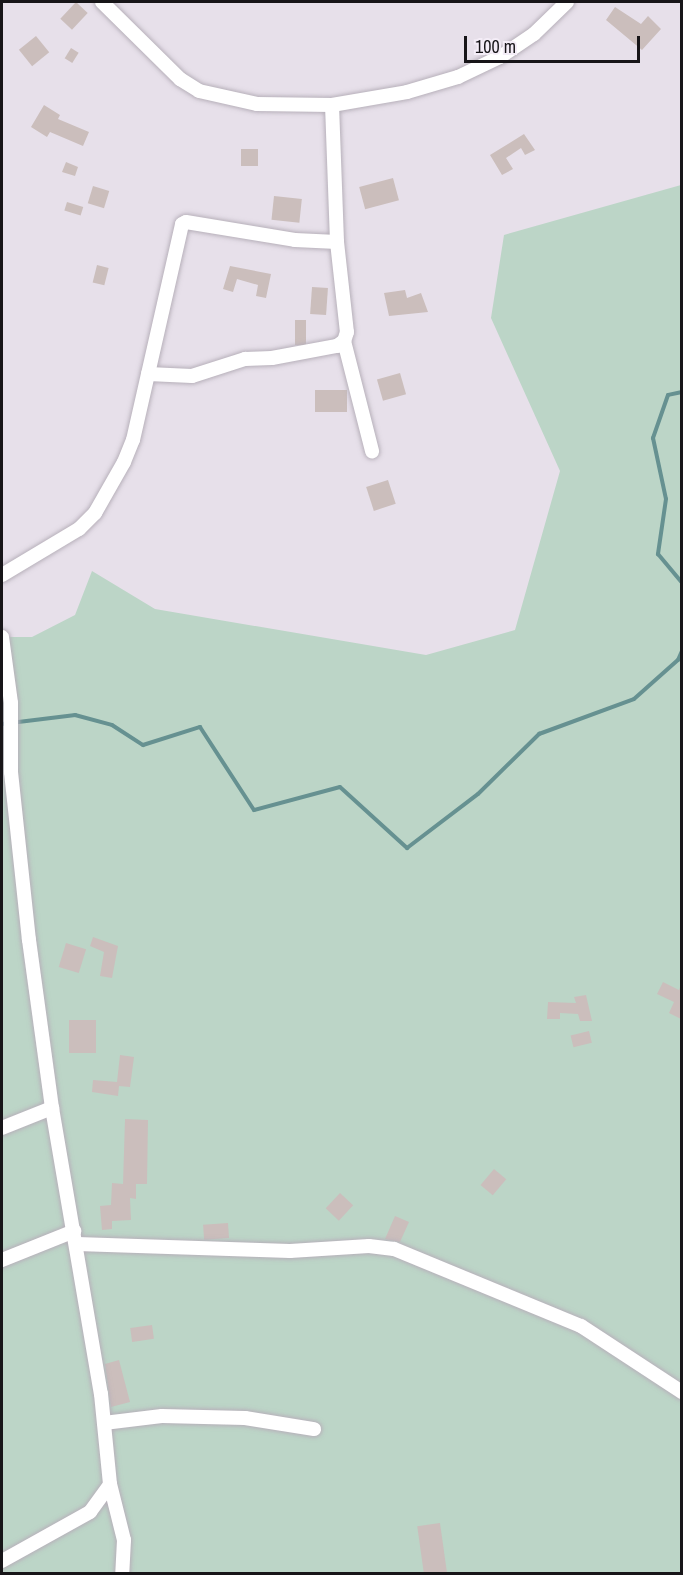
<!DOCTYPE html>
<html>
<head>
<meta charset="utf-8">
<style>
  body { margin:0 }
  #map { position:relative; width:683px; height:1575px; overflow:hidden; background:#e7e0ea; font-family:"Archivo Narrow",sans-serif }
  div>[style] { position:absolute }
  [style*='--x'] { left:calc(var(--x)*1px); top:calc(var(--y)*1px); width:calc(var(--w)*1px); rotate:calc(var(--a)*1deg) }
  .green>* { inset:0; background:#bcd5c7 }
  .stream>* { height:4px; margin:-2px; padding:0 2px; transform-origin:2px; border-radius:2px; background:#669191 }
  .building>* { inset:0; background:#cbbebc; transform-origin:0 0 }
  .roads { filter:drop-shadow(0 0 2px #b7b0ba) drop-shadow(0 0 2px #b7b0ba) }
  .minor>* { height:14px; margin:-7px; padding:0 7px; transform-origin:7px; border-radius:7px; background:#fff }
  span { translate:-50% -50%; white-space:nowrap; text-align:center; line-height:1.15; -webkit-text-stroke:5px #f4edf7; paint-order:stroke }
  .frame { position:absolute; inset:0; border:3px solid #171518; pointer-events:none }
  .scale { position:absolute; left:464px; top:36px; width:176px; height:27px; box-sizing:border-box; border:3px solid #171518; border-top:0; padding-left:8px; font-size:18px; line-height:21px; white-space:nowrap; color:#171518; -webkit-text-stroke:4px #f4edf7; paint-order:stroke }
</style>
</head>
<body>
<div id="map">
  <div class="green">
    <div style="clip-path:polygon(681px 185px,681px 1573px,2px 1573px,2px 637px,32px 637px,75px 615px,92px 571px,155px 609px,426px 655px,515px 630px,560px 471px,491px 318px,504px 235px)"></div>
  </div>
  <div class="stream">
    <div style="--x:682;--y:392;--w:14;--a:168"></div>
    <div style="--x:668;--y:395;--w:46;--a:109.2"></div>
    <div style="--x:653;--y:438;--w:62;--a:78"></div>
    <div style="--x:666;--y:499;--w:56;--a:98.3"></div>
    <div style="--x:658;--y:554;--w:38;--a:50"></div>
    <div style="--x:2;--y:724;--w:74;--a:-7"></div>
    <div style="--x:75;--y:715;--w:38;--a:15"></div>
    <div style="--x:112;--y:725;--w:37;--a:33"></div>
    <div style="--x:143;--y:745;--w:60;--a:-17.5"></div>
    <div style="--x:200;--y:727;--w:99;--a:57"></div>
    <div style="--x:254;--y:810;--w:89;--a:-15"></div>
    <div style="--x:340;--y:787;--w:91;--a:42.3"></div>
    <div style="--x:407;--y:848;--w:89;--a:-37.3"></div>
    <div style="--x:478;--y:794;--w:86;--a:-44.5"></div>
    <div style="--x:539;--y:734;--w:101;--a:-20.2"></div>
    <div style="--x:634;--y:699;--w:59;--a:-41.6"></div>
    <div style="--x:678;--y:660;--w:10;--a:-66"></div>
  </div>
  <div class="building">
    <div style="left:76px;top:2px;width:16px;height:23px;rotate:43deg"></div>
    <div style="clip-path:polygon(615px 7px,641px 24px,648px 16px,661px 29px,642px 50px,606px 20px)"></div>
    <div style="left:36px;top:36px;width:21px;height:22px;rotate:51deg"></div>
    <div style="left:71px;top:48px;width:9px;height:12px;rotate:32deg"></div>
    <div style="clip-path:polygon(44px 105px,60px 115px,58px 119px,89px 132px,83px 146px,50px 132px,47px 137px,31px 127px)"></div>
    <div style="clip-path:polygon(524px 134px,535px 150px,525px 155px,521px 148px,506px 158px,513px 169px,502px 175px,490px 155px)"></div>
    <div style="left:241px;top:149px;width:17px;height:17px"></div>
    <div style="clip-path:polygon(66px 162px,78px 167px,75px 176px,62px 172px)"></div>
    <div style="left:393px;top:178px;width:23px;height:35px;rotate:75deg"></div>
    <div style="left:93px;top:186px;width:17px;height:18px;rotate:17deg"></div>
    <div style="left:274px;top:196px;width:28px;height:24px;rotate:6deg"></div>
    <div style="left:67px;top:202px;width:17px;height:9px;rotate:17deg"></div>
    <div style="left:97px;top:265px;width:12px;height:18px;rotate:14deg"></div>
    <div style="clip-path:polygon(230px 266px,271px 274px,266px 298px,256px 296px,258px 285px,237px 279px,233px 292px,223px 289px)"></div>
    <div style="left:312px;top:287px;width:16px;height:27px;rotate:4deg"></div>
    <div style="clip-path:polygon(405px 290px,407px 298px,421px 293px,428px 312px,389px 316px,384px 293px)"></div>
    <div style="left:295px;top:320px;width:11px;height:25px"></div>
    <div style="left:400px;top:373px;width:22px;height:24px;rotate:74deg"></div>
    <div style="left:315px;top:390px;width:32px;height:22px"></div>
    <div style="left:388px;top:480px;width:25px;height:23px;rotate:72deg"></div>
    <div style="clip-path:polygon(93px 937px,118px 946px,112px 978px,100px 976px,104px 952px,90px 946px)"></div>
    <div style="left:66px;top:943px;width:21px;height:25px;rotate:17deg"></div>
    <div style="clip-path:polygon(663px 982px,679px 990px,681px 985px,681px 1019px,669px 1013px,674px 1002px,657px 994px)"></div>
    <div style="clip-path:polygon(586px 995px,592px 1021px,580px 1021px,578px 1014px,560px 1013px,560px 1019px,547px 1019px,548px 1002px,576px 1003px,574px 997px)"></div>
    <div style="left:69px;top:1020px;width:27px;height:33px"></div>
    <div style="left:589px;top:1031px;width:12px;height:19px;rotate:76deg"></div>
    <div style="clip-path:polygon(120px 1055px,134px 1057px,130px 1087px,119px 1086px,118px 1096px,92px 1092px,93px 1080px,117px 1082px)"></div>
    <div style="clip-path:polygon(125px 1119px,148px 1120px,147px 1184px,136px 1184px,136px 1199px,130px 1198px,131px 1220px,112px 1221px,112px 1229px,102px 1230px,100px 1206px,111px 1205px,112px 1183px,123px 1184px)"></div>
    <div style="left:494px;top:1169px;width:16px;height:21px;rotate:40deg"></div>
    <div style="left:340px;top:1193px;width:18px;height:21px;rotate:43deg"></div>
    <div style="clip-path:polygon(395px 1216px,409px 1222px,400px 1242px,385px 1239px)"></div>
    <div style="left:228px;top:1223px;width:15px;height:25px;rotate:86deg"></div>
    <div style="left:152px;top:1325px;width:14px;height:22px;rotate:82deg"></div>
    <div style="clip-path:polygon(119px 1360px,130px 1402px,111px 1407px,105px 1364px)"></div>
    <div style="left:440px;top:1523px;width:51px;height:23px;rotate:82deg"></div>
  </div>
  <div class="roads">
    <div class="minor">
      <div style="--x:102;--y:2;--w:110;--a:44.6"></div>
      <div style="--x:180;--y:79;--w:22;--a:32"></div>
      <div style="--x:199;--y:91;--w:59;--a:12.6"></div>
      <div style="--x:257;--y:104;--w:75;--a:0.8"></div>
      <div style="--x:332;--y:105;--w:76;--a:-9.8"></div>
      <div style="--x:407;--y:92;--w:53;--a:-16.4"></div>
      <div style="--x:458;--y:77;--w:47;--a:-25.5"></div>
      <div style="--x:500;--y:57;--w:41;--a:-34.1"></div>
      <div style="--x:534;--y:34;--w:46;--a:-44.1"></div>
      <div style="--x:332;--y:105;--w:137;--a:87.9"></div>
      <div style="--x:337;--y:242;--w:91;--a:83.7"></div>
      <div style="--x:347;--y:332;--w:9;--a:108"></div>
      <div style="--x:344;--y:341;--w:114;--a:75.7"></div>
      <div style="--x:148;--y:374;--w:44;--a:2.6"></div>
      <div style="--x:192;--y:376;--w:56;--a:-17.8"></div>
      <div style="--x:245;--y:359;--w:27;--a:-2"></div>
      <div style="--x:272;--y:358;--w:66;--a:-10.5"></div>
      <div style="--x:337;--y:346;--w:9;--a:-36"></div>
      <div style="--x:2;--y:575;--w:90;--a:-30.9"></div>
      <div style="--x:79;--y:529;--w:23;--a:-45"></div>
      <div style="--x:95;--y:513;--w:59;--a:-60.4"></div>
      <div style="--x:124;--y:462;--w:24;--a:-68"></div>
      <div style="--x:133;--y:440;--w:221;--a:-77.2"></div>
      <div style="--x:182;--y:224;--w:4;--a:-27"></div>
      <div style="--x:186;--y:222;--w:110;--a:9.4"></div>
      <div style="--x:295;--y:240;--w:42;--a:2.7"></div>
      <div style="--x:2;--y:637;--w:67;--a:82.2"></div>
      <div style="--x:11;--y:703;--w:69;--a:90"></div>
      <div style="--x:11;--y:772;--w:169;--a:83.9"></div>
      <div style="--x:29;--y:940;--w:170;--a:82.2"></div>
      <div style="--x:52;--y:1108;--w:290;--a:80.3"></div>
      <div style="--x:101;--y:1394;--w:90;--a:84.3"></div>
      <div style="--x:110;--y:1484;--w:58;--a:76"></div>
      <div style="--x:124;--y:1540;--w:34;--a:93"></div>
      <div style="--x:2;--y:1128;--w:54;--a:-21.8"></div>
      <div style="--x:77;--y:1244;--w:213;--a:1.9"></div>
      <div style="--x:290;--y:1251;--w:79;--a:-3.6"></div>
      <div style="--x:369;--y:1246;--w:25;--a:7"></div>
      <div style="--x:394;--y:1249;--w:202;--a:22.4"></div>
      <div style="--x:581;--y:1326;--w:121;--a:33.2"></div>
      <div style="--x:2;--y:1260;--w:78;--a:-21.9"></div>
      <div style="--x:104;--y:1423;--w:58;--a:-6.9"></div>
      <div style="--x:162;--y:1416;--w:83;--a:1.4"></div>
      <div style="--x:245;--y:1418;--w:70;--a:9.1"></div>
      <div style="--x:2;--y:1561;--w:101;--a:-29.1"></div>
      <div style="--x:90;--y:1512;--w:34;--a:-54"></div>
    </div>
  </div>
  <div class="frame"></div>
  <div class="scale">100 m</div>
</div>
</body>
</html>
